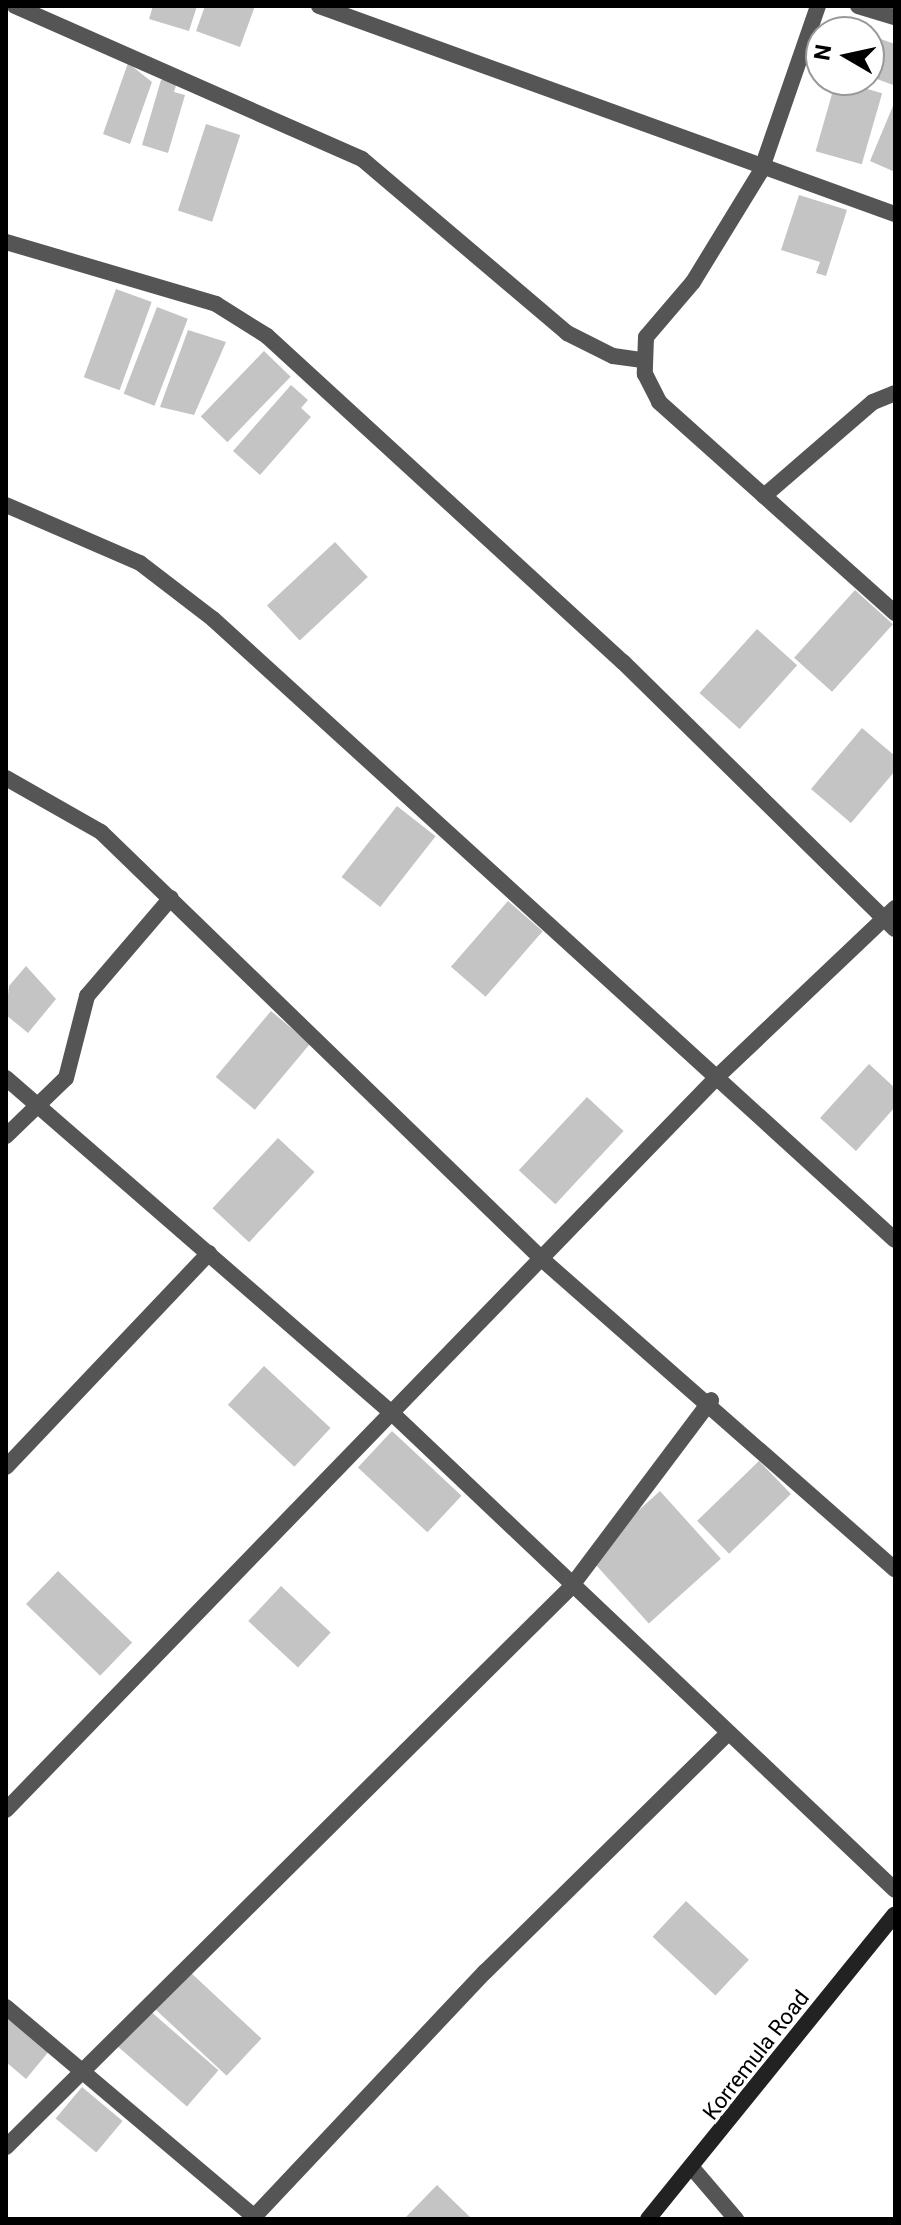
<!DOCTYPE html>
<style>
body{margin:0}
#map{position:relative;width:901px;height:2225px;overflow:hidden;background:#fff;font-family:Roboto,sans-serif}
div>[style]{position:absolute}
.building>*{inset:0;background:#c4c4c4;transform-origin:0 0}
.street>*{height:16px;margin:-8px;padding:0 8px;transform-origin:8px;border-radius:8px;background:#555}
.secondary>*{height:16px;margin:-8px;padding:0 8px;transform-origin:8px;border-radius:8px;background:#222}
span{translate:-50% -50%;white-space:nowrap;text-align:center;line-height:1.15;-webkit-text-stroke:6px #fff;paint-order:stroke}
.street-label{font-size:22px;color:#000}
.frame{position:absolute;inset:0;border:8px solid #000;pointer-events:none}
.north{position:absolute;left:805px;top:16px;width:80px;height:80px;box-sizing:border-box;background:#fff;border:2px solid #999;border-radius:50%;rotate:279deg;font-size:22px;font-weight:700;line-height:32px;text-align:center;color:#000}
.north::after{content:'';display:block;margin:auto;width:28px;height:36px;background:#000;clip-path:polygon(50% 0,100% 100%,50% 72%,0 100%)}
</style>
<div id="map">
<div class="building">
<i style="clip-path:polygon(153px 6px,197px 6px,189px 31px,149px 19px)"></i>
<i style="clip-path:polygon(205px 6px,255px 6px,240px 47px,196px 31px)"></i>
<i style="clip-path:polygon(869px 35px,895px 44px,893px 85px,869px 76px)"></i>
<i style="clip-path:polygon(128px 63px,152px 82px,130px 144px,103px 134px)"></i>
<i style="clip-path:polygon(178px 79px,174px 92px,185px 95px,168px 153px,142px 145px,161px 80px)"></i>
<i style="left:836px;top:80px;width:48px;height:74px;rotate:16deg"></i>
<i style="clip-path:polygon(895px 101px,895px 172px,870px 161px)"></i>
<i style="left:206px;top:124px;width:36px;height:91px;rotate:18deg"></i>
<i style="clip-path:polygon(799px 195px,847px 210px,826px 276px,816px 273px,820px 262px,781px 250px)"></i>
<i style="left:116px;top:289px;width:38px;height:94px;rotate:20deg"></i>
<i style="left:157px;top:307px;width:33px;height:93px;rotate:21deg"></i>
<i style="clip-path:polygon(188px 330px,226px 342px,194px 415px,160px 407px)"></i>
<i style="left:264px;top:351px;width:37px;height:91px;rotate:44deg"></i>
<i style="clip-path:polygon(291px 385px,308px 400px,301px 408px,311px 417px,260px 475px,233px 451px)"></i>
<i style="left:335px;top:542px;width:48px;height:93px;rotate:47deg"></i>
<i style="left:855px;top:590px;width:51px;height:91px;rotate:42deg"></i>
<i style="left:757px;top:629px;width:54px;height:86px;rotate:42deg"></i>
<i style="clip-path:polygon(862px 728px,895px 756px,895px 771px,851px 823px,811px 789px)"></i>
<i style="left:397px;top:806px;width:49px;height:90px;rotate:38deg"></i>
<i style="left:508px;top:901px;width:46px;height:87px;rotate:41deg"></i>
<i style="clip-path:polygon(26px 966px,56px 999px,28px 1033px,6px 1015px,9px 986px)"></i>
<i style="left:271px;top:1011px;width:51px;height:86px;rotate:40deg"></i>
<i style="clip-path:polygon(869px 1064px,895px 1088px,895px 1107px,856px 1151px,820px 1118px)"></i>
<i style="left:587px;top:1097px;width:50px;height:100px;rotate:43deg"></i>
<i style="left:278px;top:1138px;width:50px;height:96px;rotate:43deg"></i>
<i style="left:264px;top:1366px;width:91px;height:53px;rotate:43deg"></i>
<i style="left:392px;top:1431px;width:95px;height:50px;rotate:43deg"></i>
<i style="left:759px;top:1461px;width:46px;height:86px;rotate:46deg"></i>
<i style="left:660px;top:1491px;width:91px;height:97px;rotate:48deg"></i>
<i style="left:58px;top:1571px;width:103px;height:46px;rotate:44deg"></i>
<i style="left:281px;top:1586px;width:68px;height:48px;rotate:43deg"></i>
<i style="left:686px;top:1901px;width:86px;height:49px;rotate:43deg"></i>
<i style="left:189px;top:1971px;width:99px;height:51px;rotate:43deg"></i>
<i style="left:149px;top:2010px;width:92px;height:48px;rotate:41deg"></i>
<i style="clip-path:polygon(6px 2014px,50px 2050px,26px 2079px,6px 2062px)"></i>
<i style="left:82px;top:2087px;width:53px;height:41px;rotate:40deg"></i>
<i style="clip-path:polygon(437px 2185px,472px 2219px,404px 2219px)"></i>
</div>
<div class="street">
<i style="left:15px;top:6px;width:379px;rotate:23.8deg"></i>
<i style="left:362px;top:159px;width:269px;rotate:40.3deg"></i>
<i style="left:567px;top:333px;width:51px;rotate:26.6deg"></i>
<i style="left:613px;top:356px;width:30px;rotate:8deg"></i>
<i style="left:319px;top:6px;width:612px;rotate:19.86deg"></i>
<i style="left:818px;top:6px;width:175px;rotate:109.1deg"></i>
<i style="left:761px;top:171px;width:130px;rotate:121.5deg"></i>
<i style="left:693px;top:282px;width:72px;rotate:130.5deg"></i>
<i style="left:646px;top:337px;width:37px;rotate:92deg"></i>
<i style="left:645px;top:374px;width:31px;rotate:63deg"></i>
<i style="left:659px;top:402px;width:317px;rotate:41.8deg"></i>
<i style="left:858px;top:6px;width:39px;rotate:17deg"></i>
<i style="left:6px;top:242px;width:219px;rotate:16.4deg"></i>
<i style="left:216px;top:304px;width:60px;rotate:32.1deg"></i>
<i style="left:267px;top:336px;width:483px;rotate:42.5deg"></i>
<i style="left:623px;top:662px;width:381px;rotate:44.5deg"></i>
<i style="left:764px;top:496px;width:144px;rotate:-40.8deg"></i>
<i style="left:873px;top:402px;width:24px;rotate:-22deg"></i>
<i style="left:6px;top:505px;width:146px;rotate:23.4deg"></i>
<i style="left:140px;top:563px;width:92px;rotate:37.5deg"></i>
<i style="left:213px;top:619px;width:922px;rotate:42.32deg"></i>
<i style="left:6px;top:778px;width:109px;rotate:29.6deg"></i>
<i style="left:101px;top:832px;width:617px;rotate:44.08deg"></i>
<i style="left:544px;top:1261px;width:467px;rotate:41.3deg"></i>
<i style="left:6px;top:1078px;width:514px;rotate:40.98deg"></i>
<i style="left:394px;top:1415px;width:690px;rotate:43.47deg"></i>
<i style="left:6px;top:1136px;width:83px;rotate:-44deg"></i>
<i style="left:66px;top:1078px;width:85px;rotate:-75.6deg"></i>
<i style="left:87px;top:996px;width:129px;rotate:-49.4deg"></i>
<i style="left:6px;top:1467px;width:295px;rotate:-46.5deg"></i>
<i style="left:6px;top:1810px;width:1023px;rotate:-45.87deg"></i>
<i style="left:718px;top:1076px;width:244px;rotate:-43.5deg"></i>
<i style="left:6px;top:2007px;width:329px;rotate:40.2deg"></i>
<i style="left:6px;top:2147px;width:794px;rotate:-44.74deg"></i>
<i style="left:570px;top:1588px;width:235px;rotate:-53.1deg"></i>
<i style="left:694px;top:2170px;width:65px;rotate:49.4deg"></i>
<i style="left:252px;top:2219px;width:340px;rotate:-46.7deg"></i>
<i style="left:485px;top:1972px;width:339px;rotate:-44.5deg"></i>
</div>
<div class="secondary">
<i style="left:648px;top:2219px;width:392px;rotate:-51deg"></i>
</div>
<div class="street-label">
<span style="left:756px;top:2055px;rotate:-52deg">Korremula Road</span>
</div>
<div class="frame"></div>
<div class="north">N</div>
</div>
